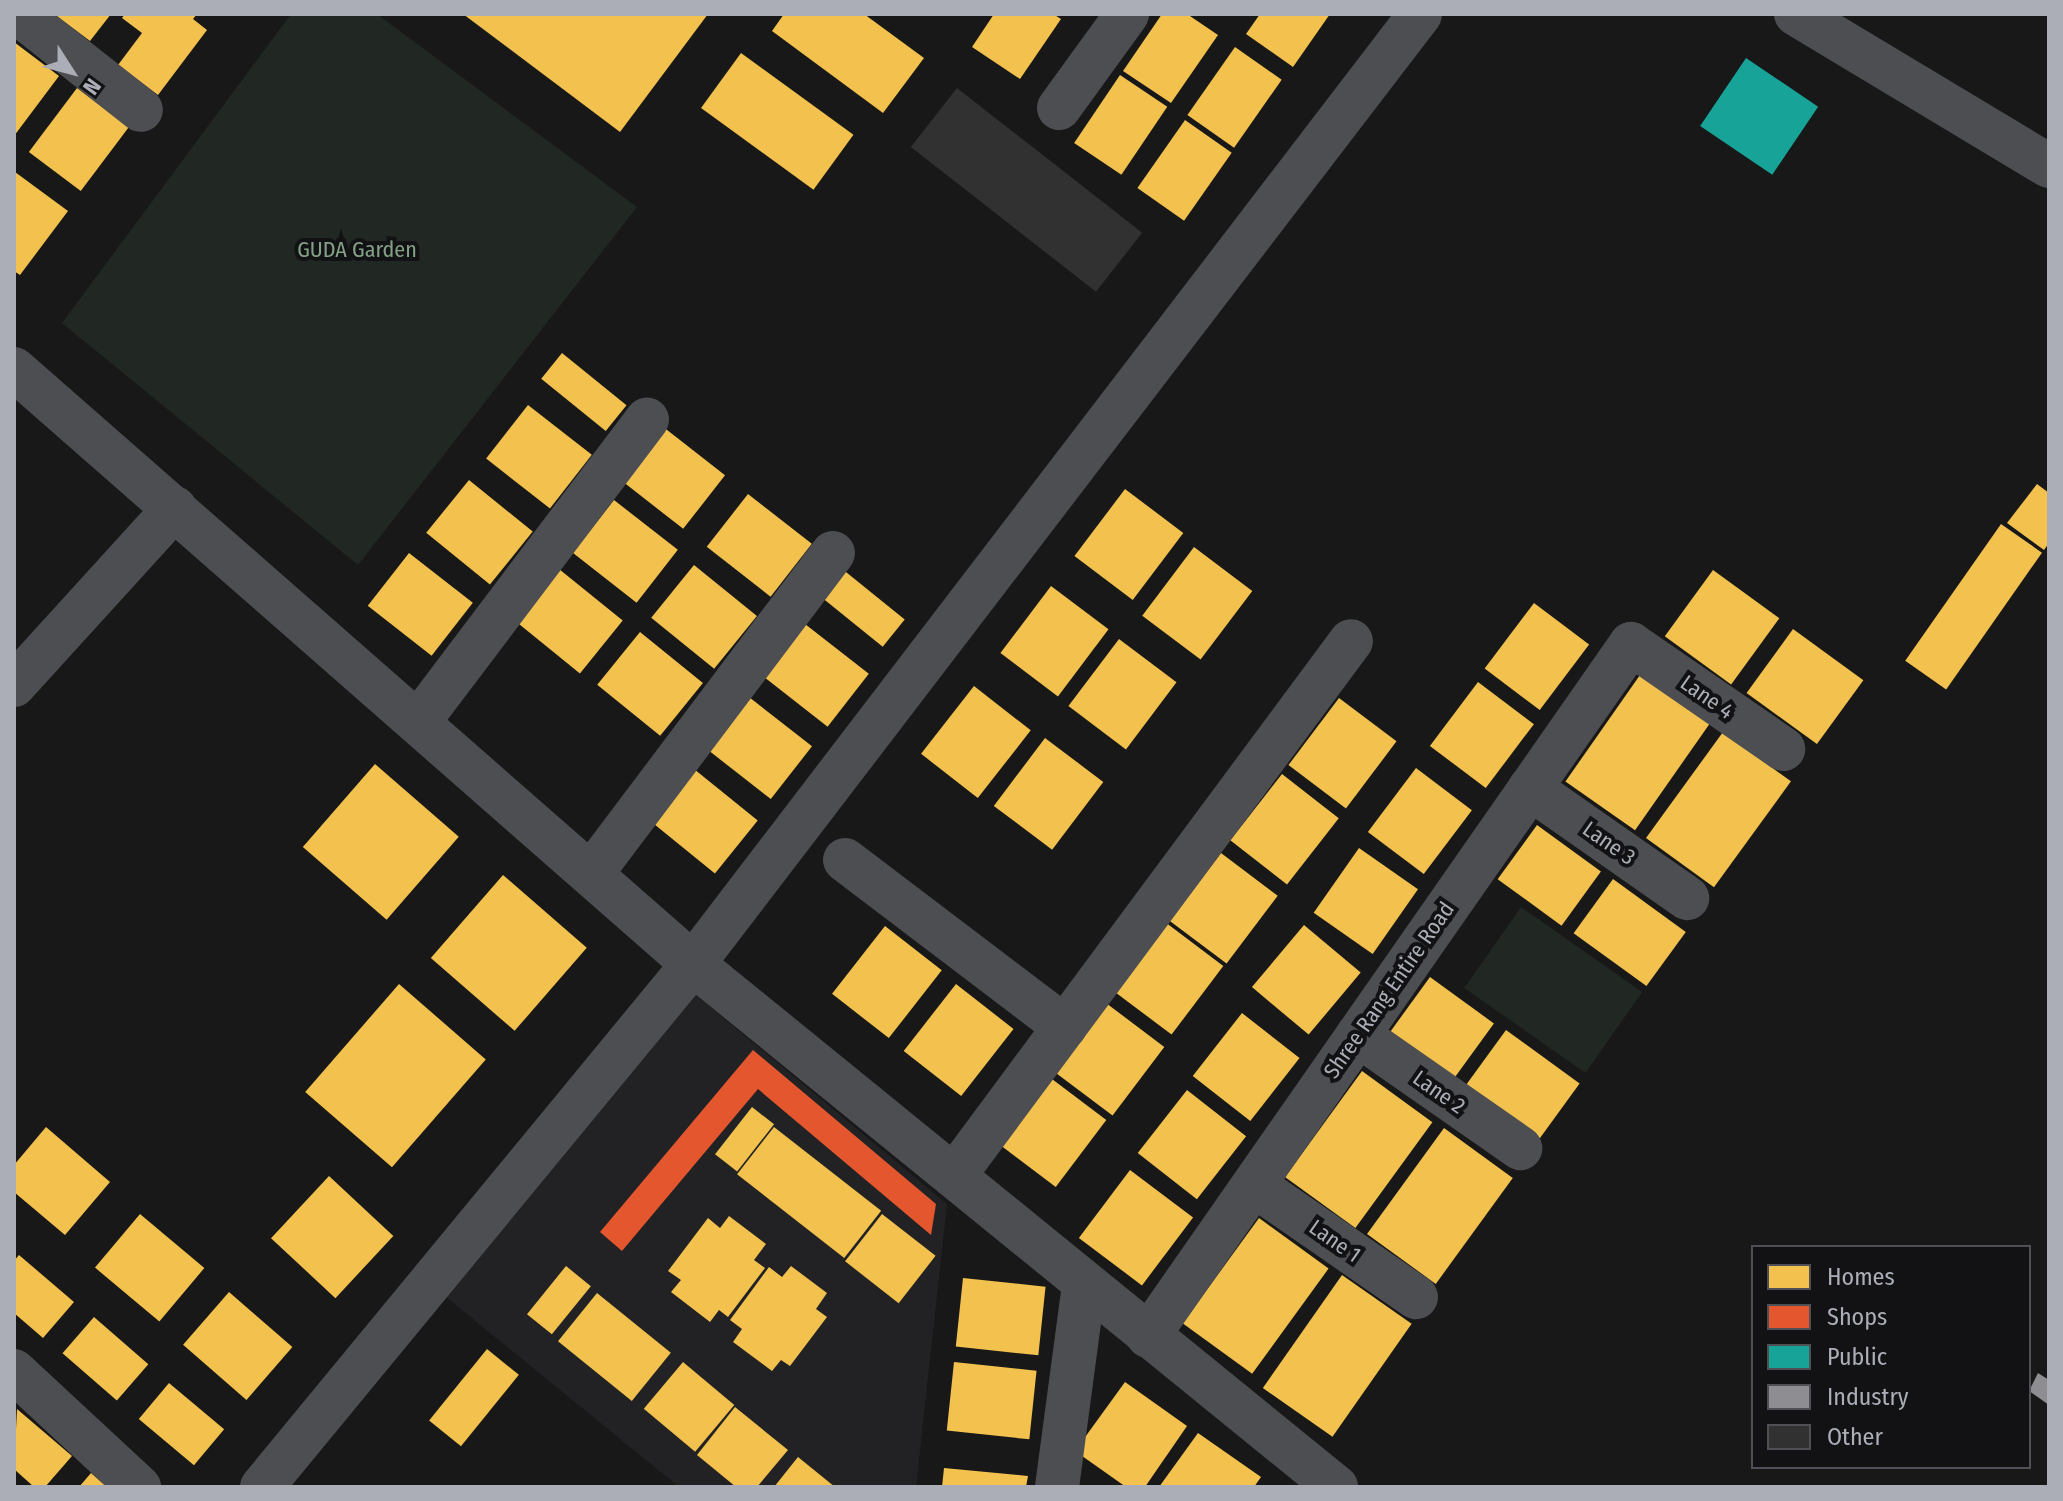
<!DOCTYPE html>
<style>
body{margin:0}
#map{position:relative;width:2063px;height:1501px;overflow:hidden;background:#181818;font-family:"Fira Sans Condensed",sans-serif}
div>[style]{position:absolute}
.built>*{inset:0;background:#222224}
.green>*{inset:0;background:#212722;transform-origin:0 0}
.homes>*{inset:0;background:#f2c14e;transform-origin:0 0}
.shops>*{inset:0;background:#e4572e}
.public>*{inset:0;background:#17a398;transform-origin:0 0}
.industry>*{inset:0;background:#8d8d92}
.building>*{inset:0;background:#313132;transform-origin:0 0}
.minor>*{height:44px;margin:-22px;padding:0 22px;transform-origin:22px;border-radius:22px;background:#4d4e51}
span{translate:-50% -50%;white-space:nowrap;text-align:center;line-height:1.15;-webkit-text-stroke:8px #121214;paint-order:stroke}
.park-label{font-size:22px;color:#84a187}
.street-label{font-size:22px;color:#abaeb7}
.frame{position:absolute;inset:0;border:16px solid #abaeb7;pointer-events:none}
.legend{position:absolute;left:1751px;top:1245px;width:280px;height:224px;box-sizing:border-box;background:#121214;border:2px solid #4f5055;margin:0;padding:10px 14px;list-style:none;font-size:24px;color:#abaeb7}
.legend li{display:flex;align-items:center;gap:16px;height:40px}
.legend b{width:40px;border:2px solid #4f5055}
.north{position:absolute;left:32px;top:32px;width:80px;height:80px;-webkit-text-stroke:6px #121214;paint-order:stroke;rotate:126deg;font-size:22px;font-weight:700;line-height:32px;text-align:center;color:#abaeb7}
.north::after{content:'';display:block;margin:auto;width:28px;height:36px;background:#abaeb7;clip-path:polygon(50% 0,100% 100%,50% 72%,0 100%)}
</style>
<div id="map">
<div class="built">
<i style="clip-path:polygon(691px 991px,947px 1204px,916px 1487px,679px 1487px,441px 1293px)"></i>
</div>
<div class="green">
<i style="clip-path:polygon(291px 14px,377px 14px,637px 207px,358px 565px,62px 323px)"></i>
<i style="left:1521px;top:907px;width:148px;height:99px;rotate:35deg"></i>
</div>
<div class="homes">
<i style="clip-path:polygon(54px 14px,111px 14px,90px 41px)"></i>
<i style="clip-path:polygon(125px 14px,197px 14px,193px 19px,207px 30px,158px 95px,118px 65px,142px 33px,122px 18px)"></i>
<i style="clip-path:polygon(463px 14px,708px 14px,620px 132px)"></i>
<i style="clip-path:polygon(784px 14px,864px 14px,924px 58px,883px 113px,772px 31px)"></i>
<i style="clip-path:polygon(994px 14px,1053px 14px,1061px 19px,1020px 79px,972px 47px)"></i>
<i style="clip-path:polygon(1162px 14px,1187px 14px,1218px 35px,1171px 103px,1123px 71px)"></i>
<i style="clip-path:polygon(1260px 14px,1330px 14px,1293px 67px,1246px 34px)"></i>
<i style="clip-path:polygon(14px 42px,59px 76px,14px 136px)"></i>
<i style="left:1235px;top:47px;width:57px;height:83px;rotate:35deg"></i>
<i style="left:741px;top:53px;width:139px;height:68px;rotate:36deg"></i>
<i style="left:1120px;top:75px;width:57px;height:82px;rotate:34deg"></i>
<i style="left:77px;top:88px;width:65px;height:80px;rotate:37deg"></i>
<i style="left:1185px;top:120px;width:57px;height:83px;rotate:35deg"></i>
<i style="clip-path:polygon(15px 172px,68px 211px,20px 275px,14px 271px)"></i>
<i style="left:562px;top:353px;width:83px;height:33px;rotate:39deg"></i>
<i style="left:528px;top:405px;width:81px;height:68px;rotate:38deg"></i>
<i style="left:662px;top:426px;width:80px;height:68px;rotate:38deg"></i>
<i style="left:469px;top:480px;width:82px;height:68px;rotate:39deg"></i>
<i style="clip-path:polygon(2037px 484px,2049px 493px,2049px 543px,2044px 550px,2007px 523px)"></i>
<i style="left:1125px;top:489px;width:73px;height:84px;rotate:37deg"></i>
<i style="left:748px;top:494px;width:81px;height:67px;rotate:38deg"></i>
<i style="left:614px;top:500px;width:81px;height:67px;rotate:38deg"></i>
<i style="left:2001px;top:524px;width:50px;height:167px;rotate:35deg"></i>
<i style="left:1194px;top:547px;width:73px;height:86px;rotate:37deg"></i>
<i style="left:409px;top:553px;width:81px;height:67px;rotate:38deg"></i>
<i style="left:694px;top:565px;width:81px;height:68px;rotate:39deg"></i>
<i style="left:841px;top:568px;width:82px;height:35px;rotate:39deg"></i>
<i style="left:559px;top:569px;width:82px;height:68px;rotate:39deg"></i>
<i style="left:1713px;top:570px;width:82px;height:82px;rotate:36deg"></i>
<i style="left:1051px;top:586px;width:72px;height:84px;rotate:37deg"></i>
<i style="left:1534px;top:603px;width:69px;height:82px;rotate:37deg"></i>
<i style="left:805px;top:624px;width:81px;height:67px;rotate:38deg"></i>
<i style="left:1793px;top:629px;width:87px;height:79px;rotate:36deg"></i>
<i style="left:640px;top:632px;width:81px;height:68px;rotate:39deg"></i>
<i style="left:1119px;top:639px;width:72px;height:84px;rotate:37deg"></i>
<i style="left:1640px;top:675px;width:85px;height:130px;rotate:35deg"></i>
<i style="left:1478px;top:682px;width:70px;height:80px;rotate:37deg"></i>
<i style="left:974px;top:686px;width:72px;height:86px;rotate:38deg"></i>
<i style="left:749px;top:697px;width:80px;height:67px;rotate:38deg"></i>
<i style="left:1339px;top:698px;width:72px;height:84px;rotate:37deg"></i>
<i style="left:1723px;top:732px;width:84px;height:131px;rotate:36deg"></i>
<i style="left:1045px;top:738px;width:73px;height:85px;rotate:37deg"></i>
<i style="left:375px;top:764px;width:111px;height:110px;rotate:41deg"></i>
<i style="left:1416px;top:768px;width:70px;height:80px;rotate:37deg"></i>
<i style="left:694px;top:769px;width:82px;height:68px;rotate:39deg"></i>
<i style="left:1282px;top:774px;width:72px;height:84px;rotate:38deg"></i>
<i style="left:1537px;top:825px;width:79px;height:67px;rotate:36deg"></i>
<i style="left:1359px;top:848px;width:72px;height:79px;rotate:35deg"></i>
<i style="left:1221px;top:853px;width:71px;height:85px;rotate:37deg"></i>
<i style="left:503px;top:875px;width:111px;height:110px;rotate:41deg"></i>
<i style="left:1613px;top:879px;width:90px;height:67px;rotate:36deg"></i>
<i style="left:1165px;top:922px;width:73px;height:86px;rotate:37deg"></i>
<i style="left:1304px;top:925px;width:74px;height:81px;rotate:40deg"></i>
<i style="left:885px;top:926px;width:72px;height:86px;rotate:38deg"></i>
<i style="left:1430px;top:977px;width:79px;height:67px;rotate:36deg"></i>
<i style="left:399px;top:984px;width:115px;height:143px;rotate:41deg"></i>
<i style="left:956px;top:984px;width:73px;height:85px;rotate:38deg"></i>
<i style="left:1106px;top:1003px;width:73px;height:86px;rotate:37deg"></i>
<i style="left:1242px;top:1013px;width:73px;height:80px;rotate:38deg"></i>
<i style="left:1506px;top:1030px;width:91px;height:68px;rotate:36deg"></i>
<i style="left:1362px;top:1071px;width:87px;height:131px;rotate:36deg"></i>
<i style="left:1048px;top:1076px;width:73px;height:84px;rotate:37deg"></i>
<i style="left:1187px;top:1090px;width:75px;height:80px;rotate:38deg"></i>
<i style="left:752px;top:1107px;width:28px;height:60px;rotate:38deg"></i>
<i style="clip-path:polygon(46px 1127px,110px 1182px,65px 1235px,14px 1192px,14px 1165px)"></i>
<i style="left:774px;top:1127px;width:136px;height:60px;rotate:38deg"></i>
<i style="left:1444px;top:1128px;width:85px;height:131px;rotate:36deg"></i>
<i style="left:1130px;top:1170px;width:79px;height:85px;rotate:37deg"></i>
<i style="left:329px;top:1176px;width:88px;height:85px;rotate:43deg"></i>
<i style="left:140px;top:1214px;width:84px;height:70px;rotate:40deg"></i>
<i style="left:882px;top:1214px;width:68px;height:60px;rotate:38deg"></i>
<i style="clip-path:polygon(729px 1216px,766px 1244px,754px 1260px,765px 1268px,728px 1317px,719px 1310px,710px 1322px,671px 1292px,681px 1280px,668px 1271px,708px 1218px,720px 1228px)"></i>
<i style="left:1259px;top:1218px;width:86px;height:130px;rotate:36deg"></i>
<i style="clip-path:polygon(19px 1255px,74px 1302px,43px 1338px,14px 1313px,14px 1261px)"></i>
<i style="left:566px;top:1266px;width:32px;height:62px;rotate:39deg"></i>
<i style="clip-path:polygon(791px 1266px,827px 1293px,816px 1309px,827px 1317px,790px 1366px,781px 1360px,772px 1371px,733px 1342px,742px 1329px,730px 1320px,769px 1267px,782px 1277px)"></i>
<i style="left:1342px;top:1275px;width:85px;height:138px;rotate:35deg"></i>
<i style="left:963px;top:1278px;width:83px;height:69px;rotate:6deg"></i>
<i style="left:229px;top:1292px;width:84px;height:70px;rotate:41deg"></i>
<i style="left:597px;top:1293px;width:95px;height:62px;rotate:39deg"></i>
<i style="left:94px;top:1317px;width:72px;height:48px;rotate:41deg"></i>
<i style="left:487px;top:1349px;width:41px;height:92px;rotate:39deg"></i>
<i style="left:683px;top:1362px;width:67px;height:61px;rotate:40deg"></i>
<i style="left:954px;top:1362px;width:83px;height:69px;rotate:6deg"></i>
<i style="clip-path:polygon(1125px 1382px,1187px 1426px,1145px 1487px,1126px 1487px,1075px 1451px)"></i>
<i style="left:169px;top:1383px;width:72px;height:47px;rotate:40deg"></i>
<i style="clip-path:polygon(735px 1407px,788px 1450px,757px 1487px,736px 1487px,697px 1455px)"></i>
<i style="clip-path:polygon(17px 1409px,72px 1456px,45px 1487px,34px 1487px,14px 1469px)"></i>
<i style="clip-path:polygon(1198px 1433px,1261px 1477px,1254px 1487px,1159px 1487px)"></i>
<i style="clip-path:polygon(798px 1457px,835px 1487px,774px 1487px)"></i>
<i style="clip-path:polygon(944px 1468px,1028px 1476px,1026px 1487px,942px 1487px)"></i>
<i style="clip-path:polygon(91px 1473px,107px 1487px,79px 1487px)"></i>
</div>
<div class="shops">
<i style="clip-path:polygon(753px 1050px,936px 1204px,931px 1235px,758px 1089px,622px 1251px,600px 1232px)"></i>
</div>
<div class="public">
<i style="left:1746px;top:58px;width:87px;height:82px;rotate:34deg"></i>
</div>
<div class="industry">
<i style="clip-path:polygon(2038px 1373px,2049px 1380px,2049px 1405px,2029px 1391px)"></i>
</div>
<div class="building">
<i style="left:957px;top:88px;width:235px;height:75px;rotate:38deg"></i>
</div>
<div class="minor">
<i style="left:19px;top:14px;width:155px;rotate:38.2deg"></i>
<i style="left:1796px;top:14px;width:295px;rotate:31deg"></i>
<i style="left:1059px;top:108px;width:116px;rotate:-54.1deg"></i>
<i style="left:14px;top:369px;width:903px;rotate:41.23deg"></i>
<i style="left:693px;top:964px;width:829px;rotate:39.12deg"></i>
<i style="left:14px;top:685px;width:239px;rotate:-47.7deg"></i>
<i style="left:419px;top:721px;width:378px;rotate:-52.9deg"></i>
<i style="left:1530px;top:788px;width:192px;rotate:35deg"></i>
<i style="left:845px;top:860px;width:276px;rotate:37.2deg"></i>
<i style="left:591px;top:874px;width:402px;rotate:-53deg"></i>
<i style="left:1358px;top:1035px;width:198px;rotate:34.9deg"></i>
<i style="left:954px;top:1176px;width:666px;rotate:-53.42deg"></i>
<i style="left:1254px;top:1185px;width:197px;rotate:34.7deg"></i>
<i style="left:1148px;top:1336px;width:844px;rotate:-55.09deg"></i>
<i style="left:1631px;top:644px;width:185px;rotate:34.6deg"></i>
<i style="left:14px;top:1371px;width:171px;rotate:42.9deg"></i>
<i style="left:262px;top:1487px;width:678px;rotate:-50.51deg"></i>
<i style="left:693px;top:964px;width:1196px;rotate:-52.57deg"></i>
<i style="left:1057px;top:1487px;width:205px;rotate:-82.4deg"></i>
</div>
<div class="park-label">
<span style="left:357px;top:250px">GUDA Garden</span>
</div>
<div class="street-label">
<span style="left:1707px;top:697px;rotate:35deg">Lane 4</span>
<span style="left:1609px;top:843px;rotate:35deg">Lane 3</span>
<span style="left:1389px;top:990px;rotate:-55deg">Shree Rang Entire Road</span>
<span style="left:1439px;top:1092px;rotate:35deg">Lane 2</span>
<span style="left:1335px;top:1241px;rotate:35deg">Lane 1</span>
</div>
<div class="frame"></div>
<ul class="legend">
<li><b style="height:22px;background:#f2c14e"></b>Homes</li>
<li><b style="height:22px;background:#e4572e"></b>Shops</li>
<li><b style="height:22px;background:#17a398"></b>Public</li>
<li><b style="height:22px;background:#8d8d92"></b>Industry</li>
<li><b style="height:22px;background:#313132"></b>Other</li>
</ul>
<div class="north">N</div>
</div>
